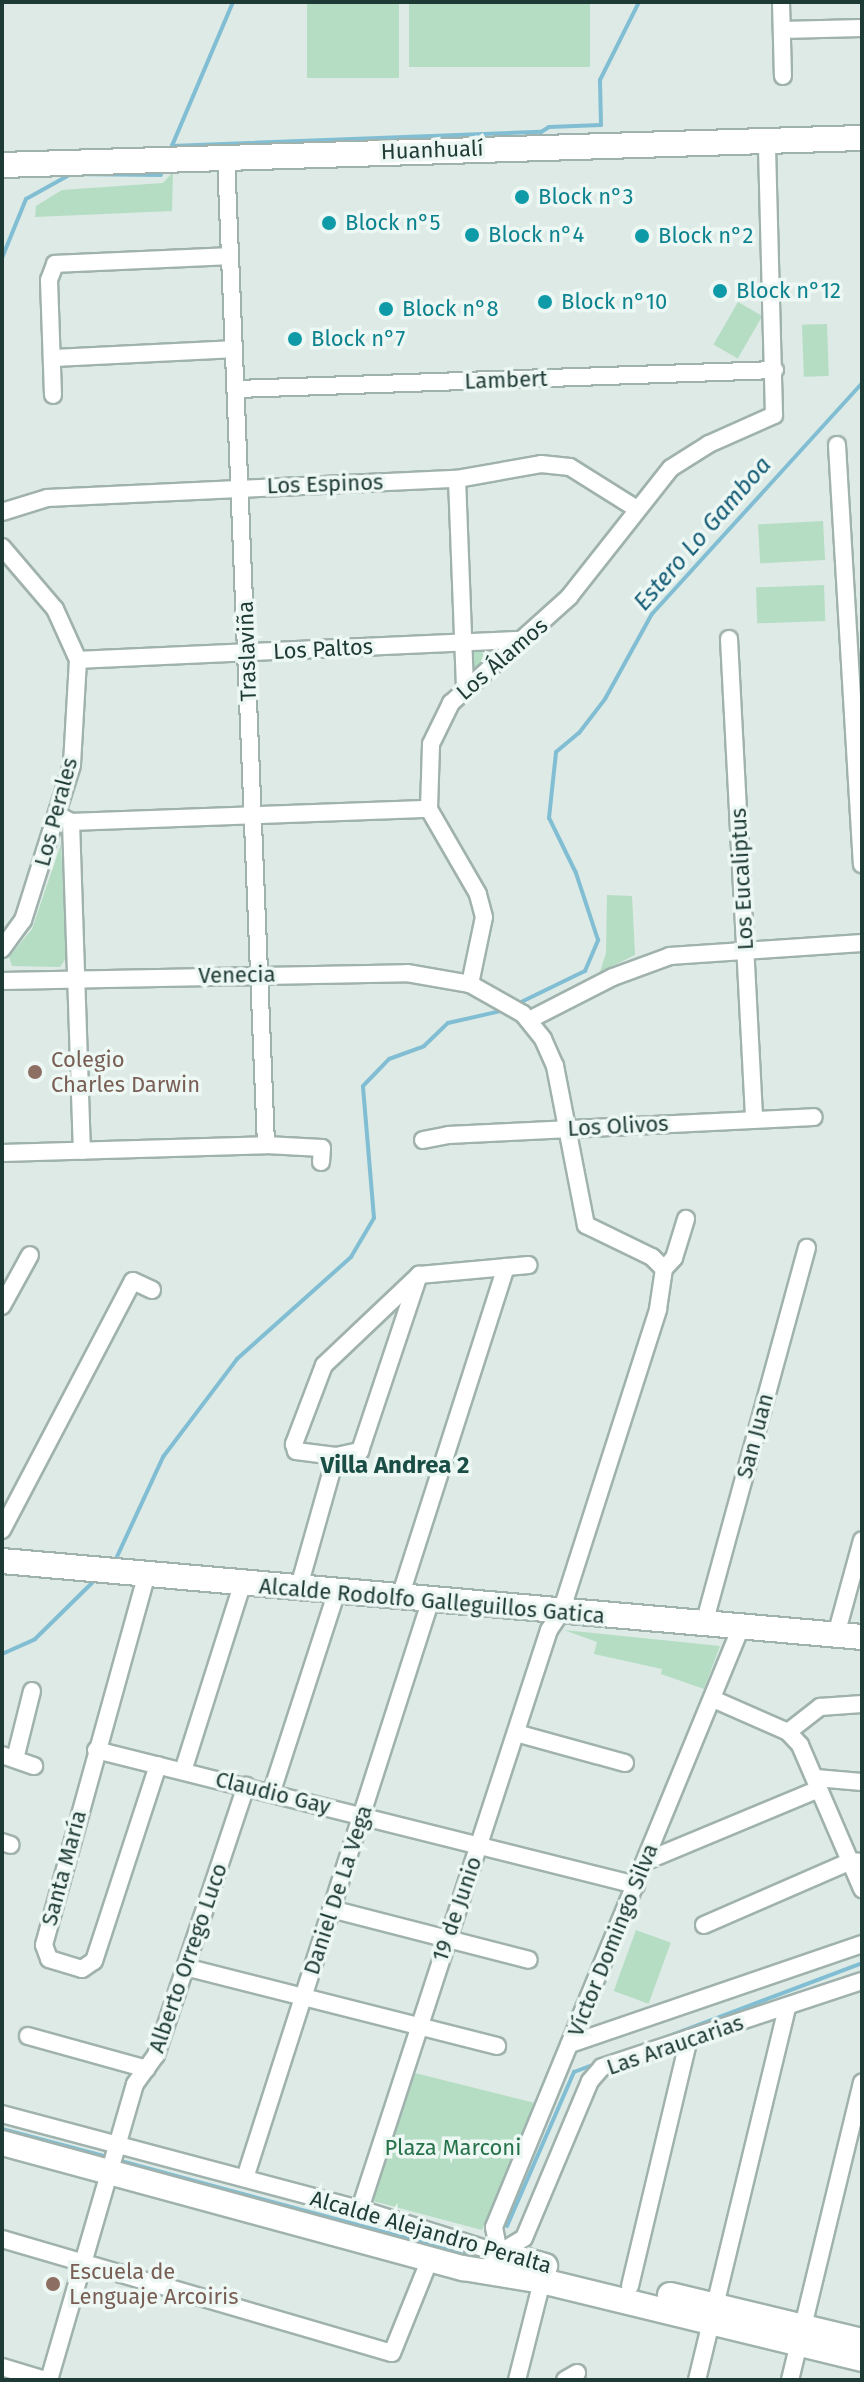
<!DOCTYPE html>
<meta charset="utf-8">
<style>
body{margin:0}
#map{position:relative;width:864px;height:2382px;overflow:hidden;background:#ddeae5;font-family:"Fira Sans",sans-serif}
div>[style]{position:absolute}
.green>*{inset:0;background:#b4ddc3;transform-origin:0 0}
.stream>*{height:4px;margin:-2px;padding:0 2px;transform-origin:2px;border-radius:2px;background:#81bed3}
.roads{filter:drop-shadow(2px 0 #a0b2ad) drop-shadow(-2px 0 #a0b2ad) drop-shadow(0 2px #a0b2ad) drop-shadow(0 -2px #a0b2ad)}
.street>*{height:16px;margin:-8px;padding:0 8px;transform-origin:8px;border-radius:8px;background:#fff}
.secondary>*{height:24px;margin:-12px;padding:0 12px;transform-origin:12px;border-radius:12px;background:#fff}
.dots>*{width:22px;height:22px;translate:-50% -50%;box-sizing:border-box;border:4px solid #edf7f3;border-radius:50%}
span{translate:-50% -50%;white-space:nowrap;text-align:center;line-height:1.15;-webkit-text-stroke:7px #edf7f3;paint-order:stroke}
.street-label{font-size:22px;color:#1e3a35}
.culture-label{font-size:22px;color:#0d838f}
.left{translate:0 -50%;text-align:left}
.education-label{font-size:22px;color:#785e54}
.park-label{font-size:22px;color:#26724b}
.water-label{font-size:24px;color:#165e78;font-style:italic}
.neighbourhood-label{font-size:24px;color:#194d45;font-weight:700}
.frame{position:absolute;inset:0;border:4px solid #1e3a35;pointer-events:none}
</style>
<div id="map">
<div class="green">
<i style="left:307px;top:2px;width:92px;height:76px"></i>
<i style="left:409px;top:2px;width:181px;height:65px"></i>
<i style="clip-path:polygon(173px 172px,172px 211px,35px 217px,36px 206px,62px 190px,163px 183px)"></i>
<i style="left:738px;top:302px;width:28px;height:49px;rotate:30deg"></i>
<i style="left:827px;top:324px;width:52px;height:25px;rotate:88deg"></i>
<i style="left:823px;top:521px;width:39px;height:65px;rotate:87deg"></i>
<i style="left:824px;top:585px;width:36px;height:68px;rotate:88deg"></i>
<i style="clip-path:polygon(474px 649px,493px 653px,473px 669px,468px 653px)"></i>
<i style="clip-path:polygon(61px 844px,67px 957px,60px 967px,12px 966px,9px 957px,32px 929px)"></i>
<i style="clip-path:polygon(607px 895px,632px 896px,635px 955px,600px 972px,606px 953px)"></i>
<i style="clip-path:polygon(564px 1630px,720px 1646px,704px 1689px,661px 1674px,662px 1669px,594px 1654px,597px 1642px)"></i>
<i style="left:636px;top:1930px;width:37px;height:65px;rotate:20deg"></i>
<i style="clip-path:polygon(415px 2073px,535px 2103px,482px 2230px,373px 2201px)"></i>
</div>
<div class="stream">
<i style="left:233px;top:2px;width:156px;rotate:113deg"></i>
<i style="left:172px;top:146px;width:369px;rotate:-2.2deg"></i>
<i style="left:541px;top:132px;width:9px;rotate:-32deg"></i>
<i style="left:549px;top:127px;width:52px;rotate:-2.2deg"></i>
<i style="left:601px;top:125px;width:45px;rotate:-91.3deg"></i>
<i style="left:600px;top:80px;width:87px;rotate:-63.4deg"></i>
<i style="left:2px;top:258px;width:64px;rotate:-67.9deg"></i>
<i style="left:26px;top:199px;width:51px;rotate:-29.1deg"></i>
<i style="left:71px;top:174px;width:90px;rotate:0.6deg"></i>
<i style="left:517px;top:1004px;width:76px;rotate:-25.9deg"></i>
<i style="left:585px;top:971px;width:34px;rotate:-67deg"></i>
<i style="left:598px;top:940px;width:71px;rotate:-108.2deg"></i>
<i style="left:576px;top:873px;width:61px;rotate:-116.1deg"></i>
<i style="left:549px;top:818px;width:66px;rotate:-83.9deg"></i>
<i style="left:556px;top:752px;width:30px;rotate:-40deg"></i>
<i style="left:579px;top:733px;width:43px;rotate:-52.6deg"></i>
<i style="left:605px;top:699px;width:97px;rotate:-61.1deg"></i>
<i style="left:652px;top:614px;width:312px;rotate:-47.7deg"></i>
<i style="left:115px;top:1561px;width:115px;rotate:-65.2deg"></i>
<i style="left:163px;top:1457px;width:123px;rotate:-52.9deg"></i>
<i style="left:237px;top:1359px;width:153px;rotate:-41.8deg"></i>
<i style="left:351px;top:1257px;width:45px;rotate:-59.5deg"></i>
<i style="left:374px;top:1218px;width:132px;rotate:-94.8deg"></i>
<i style="left:363px;top:1086px;width:37px;rotate:-46deg"></i>
<i style="left:389px;top:1059px;width:37px;rotate:-20deg"></i>
<i style="left:424px;top:1046px;width:33px;rotate:-44deg"></i>
<i style="left:448px;top:1023px;width:58px;rotate:-12.8deg"></i>
<i style="left:2px;top:1654px;width:36px;rotate:-24deg"></i>
<i style="left:35px;top:1639px;width:87px;rotate:-44.5deg"></i>
<i style="left:2px;top:2129px;width:110px;rotate:14.8deg"></i>
<i style="left:117px;top:2160px;width:361px;rotate:15.1deg"></i>
<i style="left:507px;top:2226px;width:168px;rotate:-66.5deg"></i>
<i style="left:574px;top:2072px;width:308px;rotate:-20.7deg"></i>
</div>
<div class="roads">
<div class="street">
<i style="left:781px;top:2px;width:74px;rotate:88.5deg"></i>
<i style="left:782px;top:30px;width:80px;rotate:-1.4deg"></i>
<i style="left:226px;top:157px;width:989px;rotate:87.68deg"></i>
<i style="left:52px;top:358px;width:182px;rotate:-2.8deg"></i>
<i style="left:237px;top:389px;width:538px;rotate:-2.02deg"></i>
<i style="left:53px;top:395px;width:115px;rotate:-92deg"></i>
<i style="left:49px;top:280px;width:17px;rotate:-69deg"></i>
<i style="left:55px;top:264px;width:175px;rotate:-2.6deg"></i>
<i style="left:837px;top:445px;width:420px;rotate:86.6deg"></i>
<i style="left:457px;top:479px;width:209px;rotate:87.8deg"></i>
<i style="left:2px;top:512px;width:47px;rotate:-17.3deg"></i>
<i style="left:47px;top:498px;width:410px;rotate:-2.7deg"></i>
<i style="left:457px;top:479px;width:85px;rotate:-10.1deg"></i>
<i style="left:541px;top:464px;width:29px;rotate:6deg"></i>
<i style="left:570px;top:467px;width:79px;rotate:32.1deg"></i>
<i style="left:2px;top:547px;width:82px;rotate:49.5deg"></i>
<i style="left:55px;top:609px;width:56px;rotate:65.7deg"></i>
<i style="left:78px;top:660px;width:105px;rotate:93.3deg"></i>
<i style="left:72px;top:765px;width:163px;rotate:107.5deg"></i>
<i style="left:23px;top:920px;width:36px;rotate:126deg"></i>
<i style="left:729px;top:639px;width:481px;rotate:87deg"></i>
<i style="left:78px;top:660px;width:442px;rotate:-2.6deg"></i>
<i style="left:58px;top:815px;width:15px;rotate:28deg"></i>
<i style="left:71px;top:822px;width:358px;rotate:-2.1deg"></i>
<i style="left:71px;top:822px;width:329px;rotate:88.1deg"></i>
<i style="left:2px;top:981px;width:405px;rotate:-1.1deg"></i>
<i style="left:407px;top:973px;width:64px;rotate:9.9deg"></i>
<i style="left:470px;top:984px;width:61px;rotate:29.5deg"></i>
<i style="left:523px;top:1014px;width:32px;rotate:51deg"></i>
<i style="left:543px;top:1039px;width:30px;rotate:66deg"></i>
<i style="left:555px;top:1066px;width:162px;rotate:79deg"></i>
<i style="left:586px;top:1225px;width:73px;rotate:25.9deg"></i>
<i style="left:652px;top:1257px;width:17px;rotate:45deg"></i>
<i style="left:470px;top:984px;width:68px;rotate:-78.2deg"></i>
<i style="left:484px;top:917px;width:24px;rotate:-105deg"></i>
<i style="left:478px;top:894px;width:98px;rotate:-120deg"></i>
<i style="left:429px;top:809px;width:65px;rotate:-88.2deg"></i>
<i style="left:431px;top:744px;width:46px;rotate:-64deg"></i>
<i style="left:451px;top:703px;width:159px;rotate:-41.9deg"></i>
<i style="left:569px;top:597px;width:164px;rotate:-51.7deg"></i>
<i style="left:671px;top:468px;width:45px;rotate:-32.3deg"></i>
<i style="left:709px;top:444px;width:71px;rotate:-24deg"></i>
<i style="left:774px;top:415px;width:276px;rotate:-91.5deg"></i>
<i style="left:529px;top:1020px;width:94px;rotate:-27.1deg"></i>
<i style="left:613px;top:977px;width:61px;rotate:-20.2deg"></i>
<i style="left:670px;top:956px;width:192px;rotate:-3.9deg"></i>
<i style="left:423px;top:1140px;width:25px;rotate:-11deg"></i>
<i style="left:448px;top:1135px;width:366px;rotate:-2.8deg"></i>
<i style="left:2px;top:1153px;width:264px;rotate:-1.7deg"></i>
<i style="left:266px;top:1145px;width:56px;rotate:3.1deg"></i>
<i style="left:322px;top:1148px;width:14px;rotate:94deg"></i>
<i style="left:664px;top:1269px;width:15px;rotate:-48deg"></i>
<i style="left:674px;top:1258px;width:41px;rotate:-72.9deg"></i>
<i style="left:419px;top:1275px;width:131px;rotate:136.5deg"></i>
<i style="left:324px;top:1365px;width:85px;rotate:110.8deg"></i>
<i style="left:294px;top:1444px;width:7px;rotate:74deg"></i>
<i style="left:296px;top:1451px;width:40px;rotate:7.1deg"></i>
<i style="left:336px;top:1456px;width:25px;rotate:-12deg"></i>
<i style="left:360px;top:1451px;width:186px;rotate:-71.5deg"></i>
<i style="left:419px;top:1275px;width:110px;rotate:-5.2deg"></i>
<i style="left:2px;top:1306px;width:58px;rotate:-61.2deg"></i>
<i style="left:2px;top:1530px;width:281px;rotate:-62.3deg"></i>
<i style="left:133px;top:1281px;width:21px;rotate:25deg"></i>
<i style="left:146px;top:1577px;width:382px;rotate:105.5deg"></i>
<i style="left:44px;top:1945px;width:15px;rotate:70deg"></i>
<i style="left:49px;top:1959px;width:34px;rotate:17deg"></i>
<i style="left:82px;top:1969px;width:14px;rotate:-34deg"></i>
<i style="left:94px;top:1961px;width:206px;rotate:-71.9deg"></i>
<i style="left:298px;top:1590px;width:139px;rotate:-74.2deg"></i>
<i style="left:399px;top:1600px;width:350px;rotate:-72.2deg"></i>
<i style="left:704px;top:1624px;width:390px;rotate:-74.7deg"></i>
<i style="left:836px;top:1635px;width:98px;rotate:-74.7deg"></i>
<i style="left:713px;top:1699px;width:82px;rotate:23.7deg"></i>
<i style="left:788px;top:1732px;width:18px;rotate:47deg"></i>
<i style="left:800px;top:1745px;width:157px;rotate:66.7deg"></i>
<i style="left:788px;top:1732px;width:41px;rotate:-38deg"></i>
<i style="left:820px;top:1707px;width:42px;rotate:-4.1deg"></i>
<i style="left:516px;top:1733px;width:113px;rotate:15.4deg"></i>
<i style="left:96px;top:1750px;width:557px;rotate:14.04deg"></i>
<i style="left:2px;top:1755px;width:34px;rotate:19deg"></i>
<i style="left:15px;top:1759px;width:70px;rotate:-76deg"></i>
<i style="left:183px;top:1771px;width:195px;rotate:-72.4deg"></i>
<i style="left:816px;top:1778px;width:46px;rotate:5deg"></i>
<i style="left:272px;top:1791px;width:207px;rotate:-72deg"></i>
<i style="left:2px;top:1842px;width:9px;rotate:18deg"></i>
<i style="left:646px;top:1861px;width:187px;rotate:-22.6deg"></i>
<i style="left:331px;top:1909px;width:204px;rotate:14.4deg"></i>
<i style="left:704px;top:1925px;width:160px;rotate:-23.5deg"></i>
<i style="left:851px;top:1861px;width:10px;rotate:6deg"></i>
<i style="left:185px;top:1967px;width:322px;rotate:14.2deg"></i>
<i style="left:28px;top:2036px;width:123px;rotate:15.5deg"></i>
<i style="left:570px;top:2044px;width:309px;rotate:-18.9deg"></i>
<i style="left:2px;top:2114px;width:370px;rotate:14.9deg"></i>
<i style="left:360px;top:2209px;width:146px;rotate:17.6deg"></i>
<i style="left:245px;top:2178px;width:605px;rotate:-72.19deg"></i>
<i style="left:360px;top:2209px;width:609px;rotate:-71.92deg"></i>
<i style="left:549px;top:1630px;width:22px;rotate:-56deg"></i>
<i style="left:561px;top:1612px;width:318px;rotate:-72.2deg"></i>
<i style="left:658px;top:1309px;width:40px;rotate:-81.5deg"></i>
<i style="left:2px;top:2239px;width:406px;rotate:16.3deg"></i>
<i style="left:392px;top:2353px;width:101px;rotate:-68deg"></i>
<i style="left:499px;top:2253px;width:26px;rotate:-101deg"></i>
<i style="left:494px;top:2227px;width:649px;rotate:-67.62deg"></i>
<i style="left:499px;top:2253px;width:29px;rotate:-31deg"></i>
<i style="left:524px;top:2238px;width:170px;rotate:-67.2deg"></i>
<i style="left:590px;top:2081px;width:18px;rotate:-49deg"></i>
<i style="left:602px;top:2067px;width:274px;rotate:-18.3deg"></i>
<i style="left:630px;top:2286px;width:255px;rotate:-76.6deg"></i>
<i style="left:2px;top:2367px;width:45px;rotate:16.8deg"></i>
<i style="left:49px;top:2380px;width:308px;rotate:-73.8deg"></i>
<i style="left:135px;top:2084px;width:36px;rotate:-54deg"></i>
<i style="left:156px;top:2055px;width:284px;rotate:-71.5deg"></i>
<i style="left:517px;top:2380px;width:102px;rotate:-75.8deg"></i>
<i style="left:565px;top:2380px;width:14px;rotate:-30deg"></i>
<i style="left:697px;top:2380px;width:383px;rotate:-76.4deg"></i>
<i style="left:790px;top:2380px;width:306px;rotate:-76.4deg"></i>
</div>
<div class="secondary">
<i style="left:2px;top:165px;width:860px;rotate:-1.8deg"></i>
<i style="left:2px;top:1561px;width:863px;rotate:5.05deg"></i>
<i style="left:2px;top:2143px;width:478px;rotate:15.2deg"></i>
<i style="left:463px;top:2268px;width:80px;rotate:9.3deg"></i>
<i style="left:542px;top:2281px;width:329px;rotate:13.7deg"></i>
<i style="left:493px;top:2270px;width:18px;rotate:-71deg"></i>
<i style="left:499px;top:2253px;width:48px;rotate:15.8deg"></i>
<i style="left:670px;top:2295px;width:197px;rotate:13.5deg"></i>
</div>
</div>
<div class="dots">
<i style="left:522px;top:197px;background:#0f9aa8"></i>
<i style="left:329px;top:223px;background:#0f9aa8"></i>
<i style="left:472px;top:235px;background:#0f9aa8"></i>
<i style="left:642px;top:236px;background:#0f9aa8"></i>
<i style="left:720px;top:291px;background:#0f9aa8"></i>
<i style="left:545px;top:302px;background:#0f9aa8"></i>
<i style="left:386px;top:309px;background:#0f9aa8"></i>
<i style="left:295px;top:339px;background:#0f9aa8"></i>
<i style="left:35px;top:1072px;background:#8d6e63"></i>
<i style="left:53px;top:2284px;background:#8d6e63"></i>
</div>
<div class="street-label">
<span style="left:432px;top:150px;rotate:-2deg">Huanhualí</span>
<span style="left:506px;top:380px;rotate:-2deg">Lambert</span>
<span style="left:325px;top:484px;rotate:-2deg">Los Espinos</span>
<span style="left:323px;top:649px;rotate:-3deg">Los Paltos</span>
<span style="left:247px;top:651px;rotate:-92deg">Traslaviña</span>
<span style="left:502px;top:659px;rotate:-41deg">Los Álamos</span>
<span style="left:56px;top:812px;rotate:-75deg">Los Perales</span>
<span style="left:742px;top:879px;rotate:-93deg">Los Eucaliptus</span>
<span style="left:237px;top:975px;rotate:-1deg">Venecia</span>
<span style="left:618px;top:1126px;rotate:-3deg">Los Olivos</span>
<span style="left:755px;top:1436px;rotate:-75deg">San Juan</span>
<span style="left:432px;top:1601px;rotate:5deg">Alcalde Rodolfo Galleguillos Gatica</span>
<span style="left:273px;top:1793px;rotate:14deg">Claudio Gay</span>
<span style="left:64px;top:1868px;rotate:-75deg">Santa María</span>
<span style="left:338px;top:1890px;rotate:-72deg">Daniel De La Vega</span>
<span style="left:457px;top:1909px;rotate:-71deg">19 de Junio</span>
<span style="left:613px;top:1940px;rotate:-68deg">Víctor Domingo Silva</span>
<span style="left:188px;top:1958px;rotate:-71deg">Alberto Orrego Luco</span>
<span style="left:675px;top:2045px;rotate:-19deg">Las Araucarias</span>
<span style="left:431px;top:2232px;rotate:16deg">Alcalde Alejandro Peralta</span>
</div>
<div class="culture-label">
<span class="left" style="left:538px;top:197px">Block n°3</span>
<span class="left" style="left:345px;top:223px">Block n°5</span>
<span class="left" style="left:488px;top:235px">Block n°4</span>
<span class="left" style="left:658px;top:236px">Block n°2</span>
<span class="left" style="left:736px;top:291px">Block n°12</span>
<span class="left" style="left:561px;top:302px">Block n°10</span>
<span class="left" style="left:402px;top:309px">Block n°8</span>
<span class="left" style="left:311px;top:339px">Block n°7</span>
</div>
<div class="education-label">
<span class="left" style="left:51px;top:1072px">Colegio<br>Charles Darwin</span>
<span class="left" style="left:69px;top:2284px">Escuela de<br>Lenguaje Arcoiris</span>
</div>
<div class="park-label">
<span style="left:453px;top:2148px">Plaza Marconi</span>
</div>
<div class="water-label">
<span style="left:703px;top:534px;rotate:-49deg">Estero Lo Gamboa</span>
</div>
<div class="neighbourhood-label">
<span style="left:395px;top:1466px">Villa Andrea 2</span>
</div>
<div class="frame"></div>
</div>
